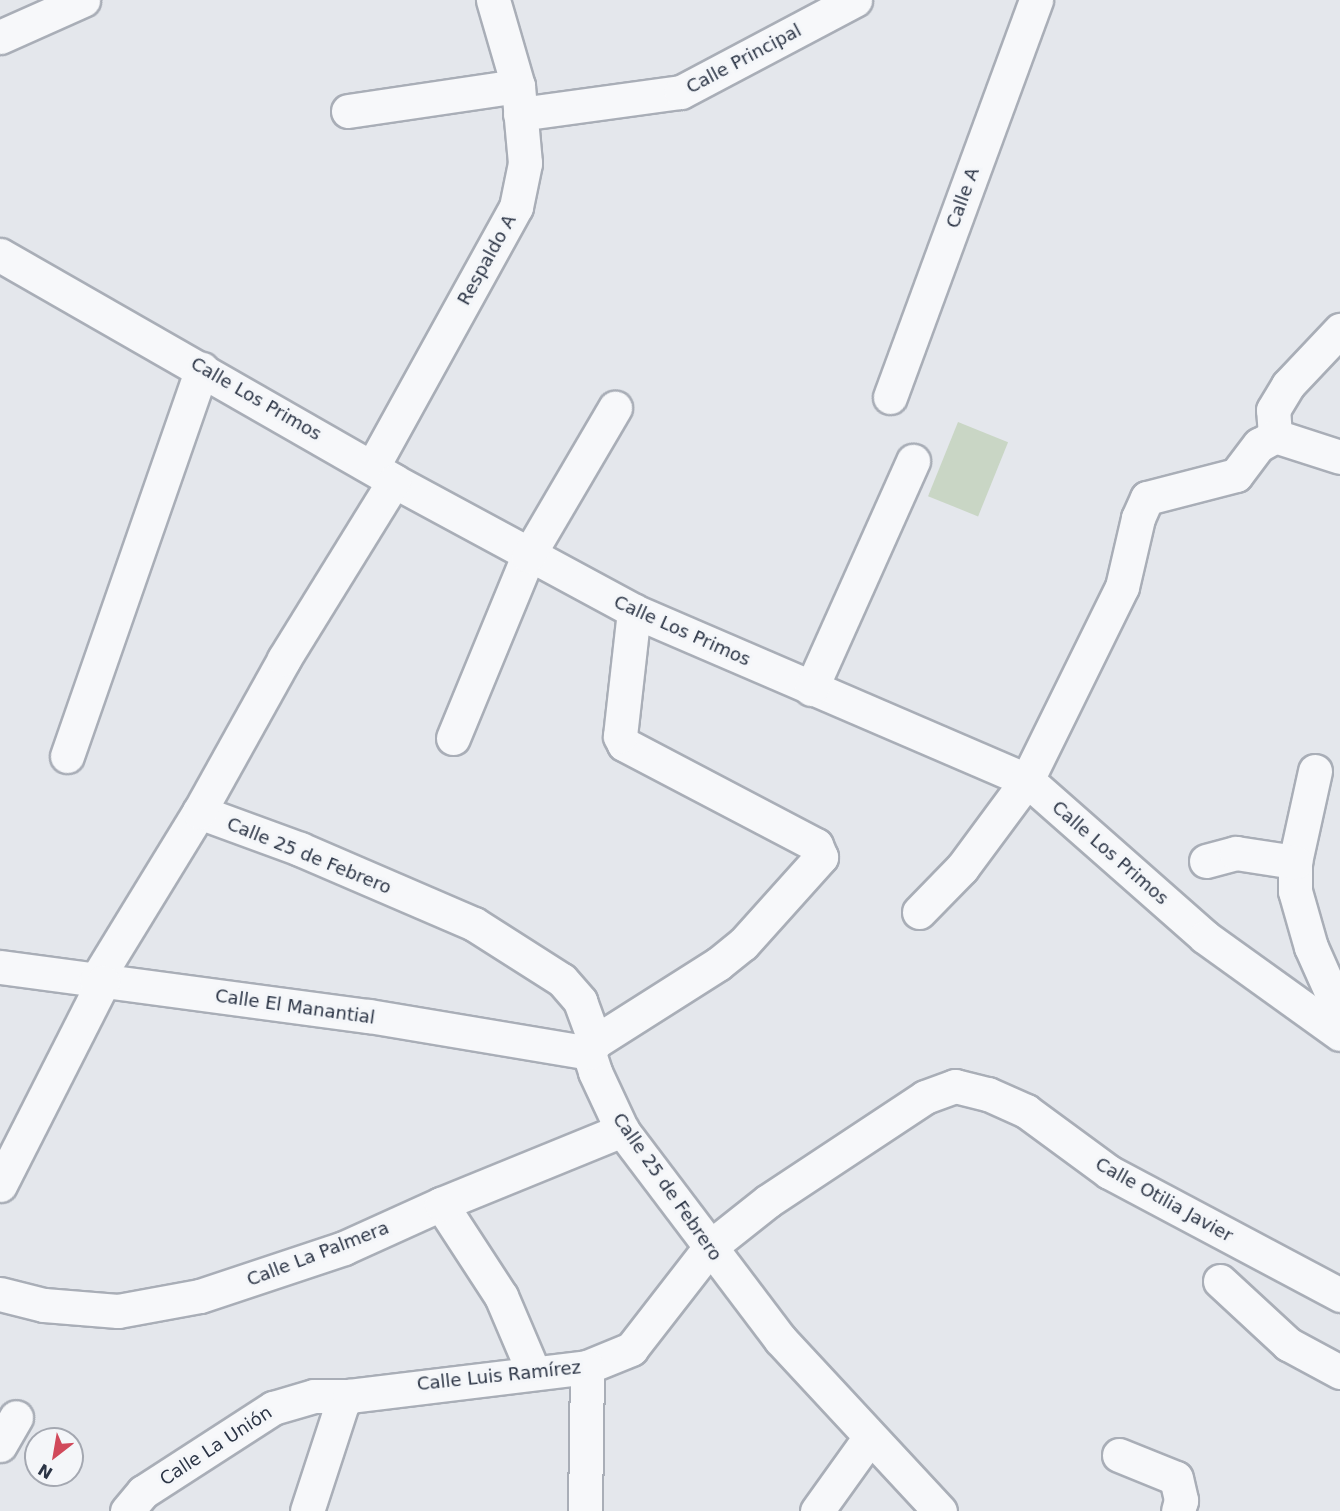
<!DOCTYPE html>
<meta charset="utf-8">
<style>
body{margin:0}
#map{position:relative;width:1340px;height:1511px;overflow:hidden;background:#e4e7ec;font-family:"DejaVu Sans",sans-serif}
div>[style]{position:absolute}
.green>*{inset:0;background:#c9d6c5;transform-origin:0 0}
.roads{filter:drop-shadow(2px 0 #a9aeb7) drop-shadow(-2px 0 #a9aeb7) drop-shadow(0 2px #a9aeb7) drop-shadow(0 -2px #a9aeb7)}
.minor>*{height:33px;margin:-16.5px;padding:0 16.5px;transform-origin:16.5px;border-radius:16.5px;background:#f7f8fa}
span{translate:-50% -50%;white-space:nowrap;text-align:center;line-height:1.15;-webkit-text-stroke:6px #f4f6f9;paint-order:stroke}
.street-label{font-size:18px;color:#2b3445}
.north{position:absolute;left:24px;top:1427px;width:60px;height:60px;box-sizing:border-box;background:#f4f6f9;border:2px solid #a4a8b1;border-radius:50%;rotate:211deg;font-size:16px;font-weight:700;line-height:24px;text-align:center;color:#2b3445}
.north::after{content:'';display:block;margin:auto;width:21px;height:27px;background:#d1495b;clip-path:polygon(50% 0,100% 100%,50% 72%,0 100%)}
</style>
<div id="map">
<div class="green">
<i style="left:958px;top:422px;width:54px;height:80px;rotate:22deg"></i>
</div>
<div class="roads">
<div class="minor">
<i style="left:0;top:37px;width:91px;rotate:-24deg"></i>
<i style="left:348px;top:111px;width:172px;rotate:-8.4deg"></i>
<i style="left:520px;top:114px;width:162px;rotate:-7.8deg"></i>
<i style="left:681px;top:92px;width:197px;rotate:-27.9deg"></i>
<i style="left:0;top:255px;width:454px;rotate:29.8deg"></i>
<i style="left:394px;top:481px;width:273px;rotate:28.4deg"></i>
<i style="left:634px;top:611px;width:428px;rotate:23.3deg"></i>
<i style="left:1027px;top:780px;width:237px;rotate:41.4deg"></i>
<i style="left:1205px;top:937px;width:166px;rotate:35.7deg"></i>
<i style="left:890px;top:397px;width:423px;rotate:-69.8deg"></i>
<i style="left:1275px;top:436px;width:26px;rotate:-94deg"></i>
<i style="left:1273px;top:410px;width:29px;rotate:-59deg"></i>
<i style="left:1288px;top:385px;width:76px;rotate:-46.6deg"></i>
<i style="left:373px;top:466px;width:296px;rotate:-61.1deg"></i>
<i style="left:516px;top:207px;width:45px;rotate:-78.4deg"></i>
<i style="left:525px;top:163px;width:77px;rotate:-95.2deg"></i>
<i style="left:518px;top:86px;width:90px;rotate:-106.2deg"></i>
<i style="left:811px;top:689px;width:250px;rotate:-65.9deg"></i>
<i style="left:453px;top:738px;width:197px;rotate:-67.6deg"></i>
<i style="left:528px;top:556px;width:172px;rotate:-59.6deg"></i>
<i style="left:67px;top:756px;width:410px;rotate:-70.8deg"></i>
<i style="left:1315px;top:771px;width:93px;rotate:102.4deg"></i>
<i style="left:1295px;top:862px;width:29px;rotate:90deg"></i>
<i style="left:1295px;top:891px;width:58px;rotate:74.1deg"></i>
<i style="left:1311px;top:947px;width:71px;rotate:66deg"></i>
<i style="left:199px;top:812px;width:108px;rotate:20.1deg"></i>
<i style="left:300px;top:849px;width:189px;rotate:23.3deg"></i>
<i style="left:474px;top:924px;width:104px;rotate:32.5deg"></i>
<i style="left:562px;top:980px;width:28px;rotate:49deg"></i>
<i style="left:580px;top:1001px;width:44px;rotate:69.9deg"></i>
<i style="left:595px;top:1042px;width:13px;rotate:119deg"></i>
<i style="left:589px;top:1053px;width:20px;rotate:72deg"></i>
<i style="left:595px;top:1072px;width:64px;rotate:65deg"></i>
<i style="left:622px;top:1130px;width:262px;rotate:52.9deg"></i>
<i style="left:780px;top:1339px;width:235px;rotate:47.1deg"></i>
<i style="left:1206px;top:861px;width:31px;rotate:-15deg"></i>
<i style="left:1236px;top:853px;width:60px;rotate:8.7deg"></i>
<i style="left:919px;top:912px;width:62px;rotate:-45.7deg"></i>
<i style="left:962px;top:868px;width:109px;rotate:-53.5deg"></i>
<i style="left:1027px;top:780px;width:215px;rotate:-63.8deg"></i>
<i style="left:1122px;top:587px;width:71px;rotate:-76.9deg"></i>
<i style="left:1138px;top:518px;width:22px;rotate:-66deg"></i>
<i style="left:1147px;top:498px;width:92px;rotate:-14.5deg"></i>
<i style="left:1236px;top:475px;width:38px;rotate:-53deg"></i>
<i style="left:1259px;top:445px;width:18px;rotate:-29deg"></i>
<i style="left:1275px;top:436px;width:68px;rotate:17.9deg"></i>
<i style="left:0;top:967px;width:372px;rotate:7.6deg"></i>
<i style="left:369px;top:1016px;width:223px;rotate:9.5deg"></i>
<i style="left:96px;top:980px;width:197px;rotate:-58.5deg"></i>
<i style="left:199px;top:812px;width:175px;rotate:-60.9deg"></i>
<i style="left:284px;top:659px;width:209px;rotate:-58.3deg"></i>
<i style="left:595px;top:1042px;width:146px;rotate:-32.4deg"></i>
<i style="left:718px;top:964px;width:32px;rotate:-39deg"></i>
<i style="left:743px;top:944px;width:117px;rotate:-48.1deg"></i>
<i style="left:821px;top:857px;width:13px;rotate:-113deg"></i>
<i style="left:816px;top:845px;width:217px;rotate:-152.3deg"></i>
<i style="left:624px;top:744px;width:9px;rotate:-117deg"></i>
<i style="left:620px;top:736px;width:126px;rotate:-83.6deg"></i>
<i style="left:0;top:1185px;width:228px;rotate:-63.1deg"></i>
<i style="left:441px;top:1204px;width:110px;rotate:56.9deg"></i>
<i style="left:501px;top:1296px;width:82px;rotate:66.9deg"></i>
<i style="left:1220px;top:1281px;width:93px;rotate:42.8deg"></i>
<i style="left:1288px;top:1344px;width:59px;rotate:28.3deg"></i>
<i style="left:0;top:1294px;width:45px;rotate:14deg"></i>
<i style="left:44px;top:1305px;width:74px;rotate:4.6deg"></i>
<i style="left:118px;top:1311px;width:83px;rotate:-10.4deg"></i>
<i style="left:200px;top:1296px;width:152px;rotate:-18.4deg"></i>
<i style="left:344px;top:1248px;width:107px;rotate:-24.4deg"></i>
<i style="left:441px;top:1204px;width:196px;rotate:-22.2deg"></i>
<i style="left:0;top:1445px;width:32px;rotate:-60deg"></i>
<i style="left:1119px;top:1455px;width:61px;rotate:22deg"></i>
<i style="left:1176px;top:1478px;width:23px;rotate:77deg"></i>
<i style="left:1181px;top:1500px;width:11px;rotate:105deg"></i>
<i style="left:127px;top:1511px;width:25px;rotate:-50deg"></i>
<i style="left:143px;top:1492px;width:155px;rotate:-32.9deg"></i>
<i style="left:273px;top:1408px;width:43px;rotate:-16.3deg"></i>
<i style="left:314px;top:1396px;width:35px"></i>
<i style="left:307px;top:1511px;width:113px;rotate:-71.9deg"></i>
<i style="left:342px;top:1404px;width:11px;rotate:-49deg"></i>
<i style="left:349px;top:1396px;width:240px;rotate:-6.9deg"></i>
<i style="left:587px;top:1367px;width:48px;rotate:-22.2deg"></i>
<i style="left:631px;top:1349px;width:129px;rotate:-52.2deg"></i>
<i style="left:710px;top:1247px;width:74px;rotate:-38.4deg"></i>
<i style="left:768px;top:1201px;width:188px;rotate:-33.5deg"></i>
<i style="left:925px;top:1097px;width:32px;rotate:-20deg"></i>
<i style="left:955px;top:1086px;width:34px;rotate:14deg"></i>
<i style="left:988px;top:1094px;width:42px;rotate:24.1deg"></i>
<i style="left:1026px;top:1111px;width:103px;rotate:36.3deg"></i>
<i style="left:1109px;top:1172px;width:262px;rotate:28deg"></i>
<i style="left:585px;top:1511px;width:144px;rotate:-89.2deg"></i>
<i style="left:817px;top:1511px;width:91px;rotate:-54.4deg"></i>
</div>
</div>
<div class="street-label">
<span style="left:744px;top:59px;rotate:-28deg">Calle Principal</span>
<span style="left:963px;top:198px;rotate:-70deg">Calle A</span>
<span style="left:487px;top:260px;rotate:-61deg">Respaldo A</span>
<span style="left:256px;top:399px;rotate:30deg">Calle Los Primos</span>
<span style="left:682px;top:631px;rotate:24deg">Calle Los Primos</span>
<span style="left:1110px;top:853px;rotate:41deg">Calle Los Primos</span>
<span style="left:309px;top:856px;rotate:22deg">Calle 25 de Febrero</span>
<span style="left:295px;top:1007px;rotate:8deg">Calle El Manantial</span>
<span style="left:667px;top:1187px;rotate:55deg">Calle 25 de Febrero</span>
<span style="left:1164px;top:1200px;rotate:29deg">Calle Otilia Javier</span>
<span style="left:318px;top:1254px;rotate:-21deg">Calle La Palmera</span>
<span style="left:499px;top:1376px;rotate:-6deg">Calle Luis Ramírez</span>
<span style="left:216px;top:1446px;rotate:-33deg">Calle La Unión</span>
</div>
<div class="north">N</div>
</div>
